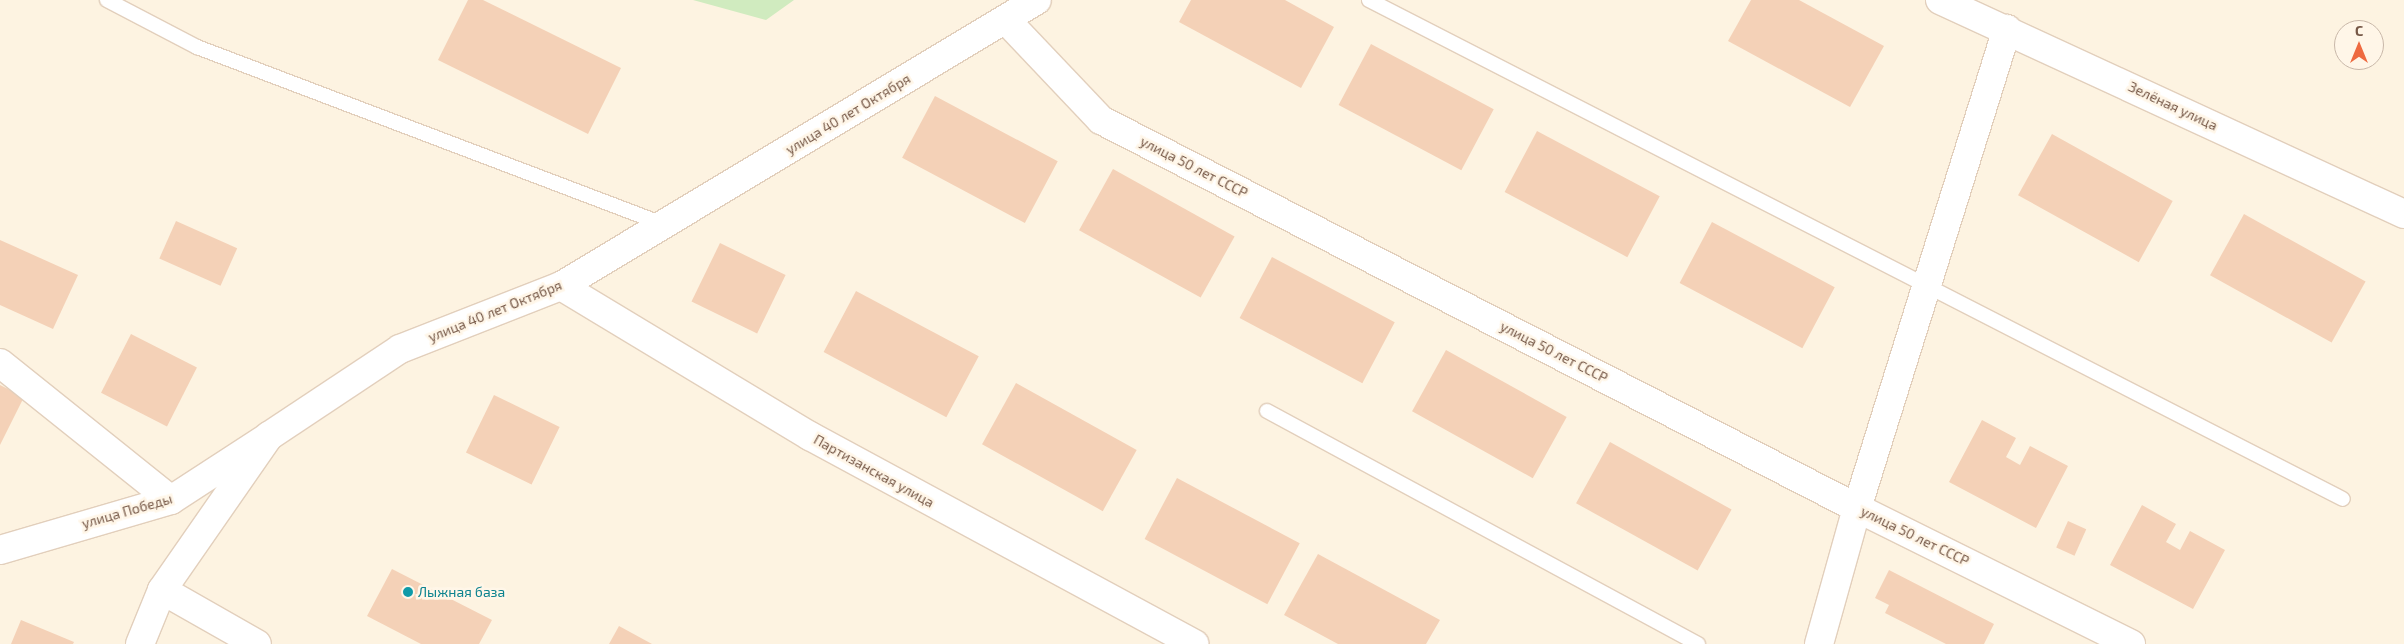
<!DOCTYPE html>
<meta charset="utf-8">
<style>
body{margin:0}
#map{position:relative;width:2404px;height:644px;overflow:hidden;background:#fdf3e1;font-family:"Exo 2",sans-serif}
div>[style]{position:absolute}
.green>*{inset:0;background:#d0ebbf}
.building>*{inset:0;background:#f4d1b7;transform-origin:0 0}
.roads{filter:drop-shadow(1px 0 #e2cfbc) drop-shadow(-1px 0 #e2cfbc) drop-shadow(0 1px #e2cfbc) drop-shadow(0 -1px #e2cfbc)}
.service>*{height:14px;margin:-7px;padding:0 7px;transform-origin:7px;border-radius:7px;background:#fff}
.minor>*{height:28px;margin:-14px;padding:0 14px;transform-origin:14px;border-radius:14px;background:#fff}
.tertiary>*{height:28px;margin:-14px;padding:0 14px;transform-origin:14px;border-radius:14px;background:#fff}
.dots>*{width:14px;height:14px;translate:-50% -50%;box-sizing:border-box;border:2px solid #fff6e8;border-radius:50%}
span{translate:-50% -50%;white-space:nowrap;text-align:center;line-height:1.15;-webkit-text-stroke:5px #fff6e8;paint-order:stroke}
.street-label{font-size:14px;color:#765847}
.culture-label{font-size:14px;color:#0d838f}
.left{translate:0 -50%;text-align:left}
.north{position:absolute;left:2334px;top:20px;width:50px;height:50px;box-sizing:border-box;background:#fff6e8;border:1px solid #c8b7a8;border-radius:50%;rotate:0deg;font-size:14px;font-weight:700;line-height:20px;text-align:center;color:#765847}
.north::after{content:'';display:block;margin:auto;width:18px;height:22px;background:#ee6a40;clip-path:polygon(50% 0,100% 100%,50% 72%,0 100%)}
</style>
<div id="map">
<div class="green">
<i style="clip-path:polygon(693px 0,794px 0,766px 20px)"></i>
</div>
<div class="building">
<i style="clip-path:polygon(468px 0,483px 0,621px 68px,588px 134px,438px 60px)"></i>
<i style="clip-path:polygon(1191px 0,1285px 0,1334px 27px,1301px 88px,1179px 22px)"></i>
<i style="clip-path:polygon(1751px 0,1799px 0,1884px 46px,1850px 107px,1728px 41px)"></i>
<i style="left:1371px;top:44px;width:139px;height:69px;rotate:28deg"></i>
<i style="left:935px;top:96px;width:139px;height:70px;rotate:28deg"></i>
<i style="left:1537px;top:131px;width:139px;height:69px;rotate:28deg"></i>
<i style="left:2052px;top:134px;width:138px;height:70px;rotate:29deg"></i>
<i style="left:1113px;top:169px;width:139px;height:70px;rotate:29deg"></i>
<i style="left:2244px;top:214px;width:139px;height:70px;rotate:29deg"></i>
<i style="left:176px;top:221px;width:67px;height:41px;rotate:24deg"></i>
<i style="left:1712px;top:222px;width:139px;height:69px;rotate:28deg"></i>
<i style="clip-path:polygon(0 240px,78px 275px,53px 329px,0 305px)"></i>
<i style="left:720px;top:243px;width:73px;height:65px;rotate:26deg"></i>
<i style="left:1272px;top:257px;width:139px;height:69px;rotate:28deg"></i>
<i style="left:856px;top:291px;width:139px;height:69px;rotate:28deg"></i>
<i style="left:131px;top:334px;width:74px;height:66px;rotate:27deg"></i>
<i style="left:1446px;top:350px;width:138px;height:70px;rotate:29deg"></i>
<i style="left:1016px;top:383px;width:138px;height:70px;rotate:29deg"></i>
<i style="clip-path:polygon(0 385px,24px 397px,0 445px)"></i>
<i style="left:494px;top:395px;width:73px;height:64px;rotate:26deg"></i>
<i style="clip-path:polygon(1982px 420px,2016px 438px,2006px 457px,2020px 465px,2030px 446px,2068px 466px,2036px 528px,1949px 482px)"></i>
<i style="left:1610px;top:442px;width:139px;height:70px;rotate:29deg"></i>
<i style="left:1177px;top:478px;width:139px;height:69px;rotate:28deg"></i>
<i style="clip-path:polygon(2142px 505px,2176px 524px,2166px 542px,2180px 550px,2190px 531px,2225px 550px,2193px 609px,2110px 565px)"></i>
<i style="left:2068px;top:521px;width:20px;height:29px;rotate:24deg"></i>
<i style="clip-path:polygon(1318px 554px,1440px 620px,1426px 644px,1338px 644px,1284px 615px)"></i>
<i style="clip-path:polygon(392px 569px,492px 620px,479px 644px,421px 644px,367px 616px)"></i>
<i style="clip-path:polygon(1889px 570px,1994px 624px,1984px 644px,1946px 644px,1885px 613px,1889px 605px,1875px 598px)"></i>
<i style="clip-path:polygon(21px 620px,74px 642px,73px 644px,11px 644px)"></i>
<i style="clip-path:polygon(619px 626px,652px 644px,609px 644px)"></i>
</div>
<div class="roads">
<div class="service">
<i style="left:107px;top:0;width:102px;rotate:27.6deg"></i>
<i style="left:197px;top:47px;width:499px;rotate:20.8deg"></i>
<i style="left:1369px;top:0;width:1094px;rotate:27.13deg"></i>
<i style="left:1267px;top:411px;width:490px;rotate:28.4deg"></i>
</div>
<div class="minor">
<i style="left:1940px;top:0;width:511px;rotate:24.76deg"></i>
<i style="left:1006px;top:20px;width:138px;rotate:46.5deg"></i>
<i style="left:1101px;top:120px;width:850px;rotate:27.17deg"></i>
<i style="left:1857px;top:508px;width:306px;rotate:26.4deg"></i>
<i style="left:561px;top:286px;width:291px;rotate:31.1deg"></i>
<i style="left:810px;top:436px;width:437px;rotate:28.4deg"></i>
<i style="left:0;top:363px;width:219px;rotate:38.7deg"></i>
<i style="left:0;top:550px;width:178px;rotate:-16.3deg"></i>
<i style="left:171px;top:500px;width:116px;rotate:-33deg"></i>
<i style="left:162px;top:590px;width:109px;rotate:29.6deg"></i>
<i style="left:1819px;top:644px;width:141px;rotate:-74.4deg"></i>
<i style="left:1857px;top:508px;width:502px;rotate:-72.61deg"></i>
</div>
<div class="tertiary">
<i style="left:140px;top:644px;width:58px;rotate:-67.8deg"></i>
<i style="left:162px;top:590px;width:188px;rotate:-55.2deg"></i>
<i style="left:269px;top:436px;width:157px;rotate:-33.6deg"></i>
<i style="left:400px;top:349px;width:173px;rotate:-21.4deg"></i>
<i style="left:561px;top:286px;width:555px;rotate:-31deg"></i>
</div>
</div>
<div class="dots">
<i style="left:408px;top:592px;background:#0f9aa8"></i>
</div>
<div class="street-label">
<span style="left:2173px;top:106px;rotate:25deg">Зелёная улица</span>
<span style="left:848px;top:114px;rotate:-31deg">улица 40 лет Октября</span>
<span style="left:1194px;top:167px;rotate:27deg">улица 50 лет СССР</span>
<span style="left:495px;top:311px;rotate:-22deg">улица 40 лет Октября</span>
<span style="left:1554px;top:352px;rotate:27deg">улица 50 лет СССР</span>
<span style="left:874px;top:471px;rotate:29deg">Партизанская улица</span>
<span style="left:127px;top:511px;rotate:-16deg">улица Победы</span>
<span style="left:1915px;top:536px;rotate:26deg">улица 50 лет СССР</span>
</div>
<div class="culture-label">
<span class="left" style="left:418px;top:592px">Лыжная база</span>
</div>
<div class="north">С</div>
</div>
